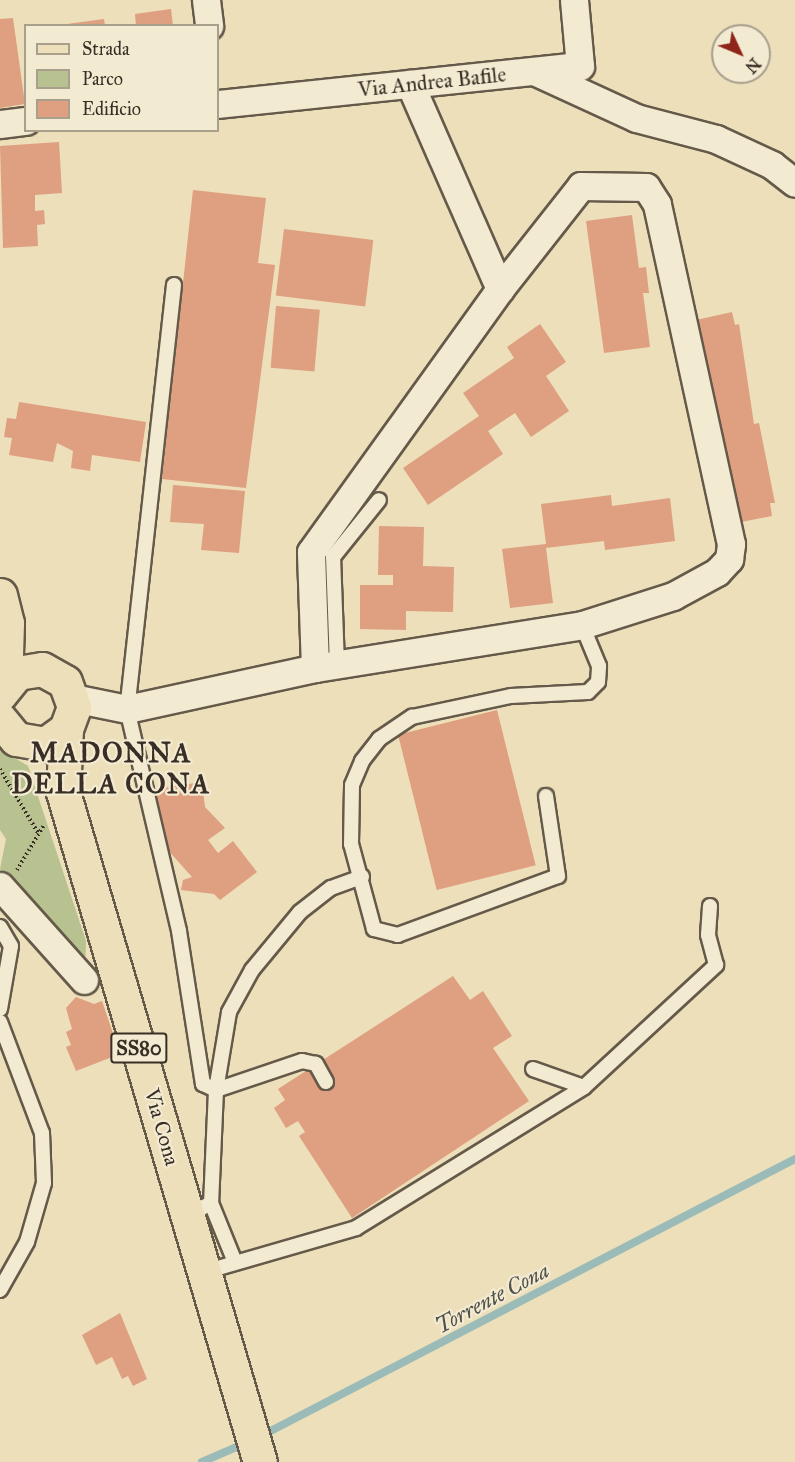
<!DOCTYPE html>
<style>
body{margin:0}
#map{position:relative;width:795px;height:1462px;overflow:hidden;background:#ecdfba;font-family:"IM FELL Great Primer",serif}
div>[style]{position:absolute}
.green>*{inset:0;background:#b7c290}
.stream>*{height:8px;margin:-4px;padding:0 4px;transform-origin:4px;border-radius:4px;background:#9abbb7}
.building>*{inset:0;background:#df9f81;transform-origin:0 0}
.path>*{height:4px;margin-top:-2px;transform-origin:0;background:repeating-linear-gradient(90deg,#382e25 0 1.5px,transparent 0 4.5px)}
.roads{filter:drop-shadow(2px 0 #655a4a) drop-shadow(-2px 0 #655a4a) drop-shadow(0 2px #655a4a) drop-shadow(0 -2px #655a4a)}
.lane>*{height:14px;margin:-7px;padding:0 7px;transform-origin:7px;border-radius:7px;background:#f3ead2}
.street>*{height:27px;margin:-13.5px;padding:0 13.5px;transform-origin:13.5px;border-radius:13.5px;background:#f3ead2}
.primary>*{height:33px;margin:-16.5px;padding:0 16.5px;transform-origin:16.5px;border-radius:16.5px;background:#ecdfba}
span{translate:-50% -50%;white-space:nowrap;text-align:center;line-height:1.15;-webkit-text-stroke:4.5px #f3ead2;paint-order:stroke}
.shield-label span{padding:2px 4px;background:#f3ead2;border:2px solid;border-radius:4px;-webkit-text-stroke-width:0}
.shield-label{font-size:20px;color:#382e25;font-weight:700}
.street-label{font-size:21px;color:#382e25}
.water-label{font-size:22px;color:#50514a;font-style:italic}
.district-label{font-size:27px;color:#382e25;font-weight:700;letter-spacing:1.5px}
.legend{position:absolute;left:24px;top:24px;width:195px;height:108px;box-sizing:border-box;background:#f3ead2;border:2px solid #a89f8d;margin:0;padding:8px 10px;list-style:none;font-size:18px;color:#382e25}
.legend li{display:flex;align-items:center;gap:12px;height:30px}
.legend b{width:30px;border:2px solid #a89f8d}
.north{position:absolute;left:711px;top:24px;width:60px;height:60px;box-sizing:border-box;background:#f3ead2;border:2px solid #a89f8d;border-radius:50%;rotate:134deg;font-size:16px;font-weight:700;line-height:24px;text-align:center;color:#382e25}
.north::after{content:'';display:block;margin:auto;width:21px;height:27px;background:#8f2418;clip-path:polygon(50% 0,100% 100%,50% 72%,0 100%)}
</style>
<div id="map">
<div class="green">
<i style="clip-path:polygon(0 749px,28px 766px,86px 941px,85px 969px,0 869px,6px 839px,0 830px)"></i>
</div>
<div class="stream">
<i style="left:261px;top:1436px;width:602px;rotate:-27.42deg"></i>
<i style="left:202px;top:1462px;width:50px;rotate:-23.5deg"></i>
</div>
<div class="building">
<i style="clip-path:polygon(171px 9px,173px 26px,136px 26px,135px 14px)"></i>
<i style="clip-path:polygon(13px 18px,25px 104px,0 108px,0 19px)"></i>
<i style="clip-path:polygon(104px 19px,105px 26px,67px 26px,67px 24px)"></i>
<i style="clip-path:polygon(59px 142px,62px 193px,35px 195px,35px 211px,44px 210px,45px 224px,37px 225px,38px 246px,3px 248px,0 146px)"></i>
<i style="clip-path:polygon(193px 190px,266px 198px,258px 263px,275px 265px,246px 488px,162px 479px)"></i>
<i style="clip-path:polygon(632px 215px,639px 268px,646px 267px,649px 293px,643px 293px,650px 347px,604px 353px,586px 221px)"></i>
<i style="left:284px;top:229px;width:90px;height:67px;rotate:7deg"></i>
<i style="left:276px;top:306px;width:44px;height:62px;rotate:5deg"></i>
<i style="clip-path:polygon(732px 312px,735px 325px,739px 324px,754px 424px,759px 423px,775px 503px,770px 503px,772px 516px,736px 523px,696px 320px)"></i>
<i style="clip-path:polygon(540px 324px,566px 362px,546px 376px,569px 411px,531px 437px,515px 413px,488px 431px,503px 454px,428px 505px,403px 468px,479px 416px,463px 393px,514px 358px,507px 347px)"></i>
<i style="clip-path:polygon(19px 402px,146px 422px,140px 462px,92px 455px,90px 471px,71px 468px,73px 451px,57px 443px,53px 462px,9px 455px,12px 438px,4px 437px,7px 418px,16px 419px)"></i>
<i style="clip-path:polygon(173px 485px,245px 491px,239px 553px,201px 550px,204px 524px,170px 522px)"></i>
<i style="clip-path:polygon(611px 495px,612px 506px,670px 498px,675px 541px,605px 550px,604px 541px,546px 548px,553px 603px,510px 608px,502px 549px,546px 544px,541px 504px)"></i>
<i style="clip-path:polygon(379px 526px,424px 527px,423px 566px,454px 567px,453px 612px,406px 611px,406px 630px,360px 629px,360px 585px,393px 585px,393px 575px,378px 575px)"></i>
<i style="left:497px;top:710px;width:160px;height:102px;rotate:76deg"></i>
<i style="clip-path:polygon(202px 782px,205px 807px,225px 828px,208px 840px,218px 853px,233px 841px,257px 872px,220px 900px,214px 894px,181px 890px,183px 880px,192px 877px,167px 849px,155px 789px)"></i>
<i style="clip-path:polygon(453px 976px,470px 1000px,483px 991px,512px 1036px,493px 1048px,529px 1101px,352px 1218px,299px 1136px,305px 1132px,298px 1121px,286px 1128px,274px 1108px,285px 1100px,278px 1089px)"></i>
<i style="clip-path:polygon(76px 997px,94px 1004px,102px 1001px,120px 1054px,76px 1071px,66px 1047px,71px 1045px,66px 1032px,72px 1029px,66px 1008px)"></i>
<i style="clip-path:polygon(120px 1313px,147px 1379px,133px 1386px,128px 1376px,122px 1379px,112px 1357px,96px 1365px,82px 1335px)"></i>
</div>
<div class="path">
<i style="left:0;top:769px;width:74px;rotate:59.3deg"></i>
<i style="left:17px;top:870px;width:52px;rotate:-59deg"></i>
</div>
<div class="roads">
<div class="lane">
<i style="left:174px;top:285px;width:427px;rotate:96.3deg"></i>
<i style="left:127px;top:709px;width:228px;rotate:76.8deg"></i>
<i style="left:179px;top:931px;width:155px;rotate:81.1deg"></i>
<i style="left:203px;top:1084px;width:14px;rotate:25deg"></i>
<i style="left:216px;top:1090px;width:113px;rotate:92.5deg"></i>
<i style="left:211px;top:1203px;width:26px;rotate:151deg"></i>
<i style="left:337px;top:665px;width:108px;rotate:-92.1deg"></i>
<i style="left:333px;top:557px;width:73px;rotate:-51.1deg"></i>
<i style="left:546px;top:796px;width:81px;rotate:81.5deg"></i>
<i style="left:558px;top:876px;width:171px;rotate:159.8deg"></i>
<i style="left:398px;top:935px;width:25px;rotate:-166deg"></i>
<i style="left:374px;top:929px;width:88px;rotate:-105.1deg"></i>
<i style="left:351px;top:844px;width:59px;rotate:-89deg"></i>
<i style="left:352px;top:785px;width:26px;rotate:-67deg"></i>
<i style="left:362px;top:761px;width:28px;rotate:-52deg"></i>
<i style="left:379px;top:739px;width:40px;rotate:-34deg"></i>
<i style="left:412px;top:717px;width:101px;rotate:-12deg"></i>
<i style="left:511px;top:696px;width:77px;rotate:-3deg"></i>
<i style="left:588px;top:692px;width:14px;rotate:-45deg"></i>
<i style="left:598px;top:682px;width:16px;rotate:-86deg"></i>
<i style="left:599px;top:666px;width:44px;rotate:-112.5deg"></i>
<i style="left:0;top:927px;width:22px;rotate:60deg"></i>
<i style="left:11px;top:946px;width:64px;rotate:99.9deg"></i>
<i style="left:0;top:1022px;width:119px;rotate:69.3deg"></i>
<i style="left:42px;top:1133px;width:50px;rotate:87.7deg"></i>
<i style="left:44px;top:1183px;width:61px;rotate:106.1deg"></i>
<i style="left:27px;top:1242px;width:55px;rotate:119.4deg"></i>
<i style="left:326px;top:1082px;width:21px;rotate:-119deg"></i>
<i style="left:316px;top:1064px;width:14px;rotate:-168deg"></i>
<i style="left:302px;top:1061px;width:91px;rotate:161.4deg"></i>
<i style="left:216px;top:1090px;width:79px;rotate:-80.5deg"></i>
<i style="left:229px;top:1012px;width:48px;rotate:-61.3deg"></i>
<i style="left:252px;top:970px;width:75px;rotate:-50.4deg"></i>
<i style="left:300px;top:912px;width:39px;rotate:-38deg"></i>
<i style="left:331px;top:888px;width:33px;rotate:-20deg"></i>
<i style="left:584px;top:1087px;width:180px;rotate:-42.7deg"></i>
<i style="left:716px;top:965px;width:31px;rotate:-105deg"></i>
<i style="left:708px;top:935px;width:29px;rotate:-86deg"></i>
<i style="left:211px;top:1203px;width:64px;rotate:67.9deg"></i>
<i style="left:204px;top:1272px;width:158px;rotate:-16.1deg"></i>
<i style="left:356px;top:1228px;width:268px;rotate:-31.7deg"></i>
<i style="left:584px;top:1087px;width:54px;rotate:-160.6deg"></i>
</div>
<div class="street">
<i style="left:206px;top:0;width:26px;rotate:83deg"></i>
<i style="left:534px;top:71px;width:112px;rotate:24.7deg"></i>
<i style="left:636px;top:118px;width:83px;rotate:14.7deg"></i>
<i style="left:716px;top:139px;width:62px;rotate:24.9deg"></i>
<i style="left:772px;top:165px;width:29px;rotate:38deg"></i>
<i style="left:218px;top:104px;width:364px;rotate:-6deg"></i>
<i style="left:580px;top:66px;width:66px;rotate:-95.2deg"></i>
<i style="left:0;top:124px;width:26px;rotate:-7deg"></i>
<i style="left:315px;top:668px;width:116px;rotate:-92deg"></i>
<i style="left:311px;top:552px;width:324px;rotate:-54.3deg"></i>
<i style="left:500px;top:289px;width:224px;rotate:-113.7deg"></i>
<i style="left:73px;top:698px;width:55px;rotate:11.5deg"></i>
<i style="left:127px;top:709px;width:192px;rotate:-12.3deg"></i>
<i style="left:315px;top:668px;width:270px;rotate:-9.1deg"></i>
<i style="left:582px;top:625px;width:96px;rotate:-17.7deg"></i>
<i style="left:673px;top:596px;width:50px;rotate:-28.6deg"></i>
<i style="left:717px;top:572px;width:18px;rotate:-47deg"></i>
<i style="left:729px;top:559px;width:15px;rotate:-82deg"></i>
<i style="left:731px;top:544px;width:348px;rotate:-102.3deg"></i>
<i style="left:657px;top:204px;width:20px;rotate:-123deg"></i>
<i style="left:646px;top:187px;width:65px;rotate:-179.1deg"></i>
<i style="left:581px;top:186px;width:131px;rotate:128.2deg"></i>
<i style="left:0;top:886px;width:126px;rotate:48.2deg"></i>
</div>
<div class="primary">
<i style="left:0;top:595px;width:29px;rotate:76deg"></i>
<i style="left:7px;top:623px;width:62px;rotate:91.8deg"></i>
<i style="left:0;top:694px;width:27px;rotate:-51deg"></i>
<i style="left:17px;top:673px;width:25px;rotate:-9deg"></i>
<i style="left:42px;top:669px;width:26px;rotate:29deg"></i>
<i style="left:65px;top:682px;width:27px;rotate:70deg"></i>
<i style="left:74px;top:707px;width:23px;rotate:110deg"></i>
<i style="left:66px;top:729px;width:26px;rotate:144deg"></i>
<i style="left:45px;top:744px;width:29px;rotate:-170deg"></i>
<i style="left:16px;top:739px;width:26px;rotate:-129deg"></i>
<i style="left:66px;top:729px;width:63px;rotate:92.7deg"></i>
<i style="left:63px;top:792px;width:698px;rotate:73.62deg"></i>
</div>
</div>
<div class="shield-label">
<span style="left:139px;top:1048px">SS80</span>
</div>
<div class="street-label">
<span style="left:432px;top:82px;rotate:-6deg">Via Andrea Bafile</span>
<span style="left:162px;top:1127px;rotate:74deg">Via Cona</span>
</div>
<div class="water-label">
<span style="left:492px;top:1298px;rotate:-28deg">Torrente Cona</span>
</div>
<div class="district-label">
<span style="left:111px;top:768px">MADONNA<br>DELLA CONA</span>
</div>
<ul class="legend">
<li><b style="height:8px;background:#ecdfba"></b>Strada</li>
<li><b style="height:16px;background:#b7c290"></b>Parco</li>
<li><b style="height:16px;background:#df9f81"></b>Edificio</li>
</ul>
<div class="north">N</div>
</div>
